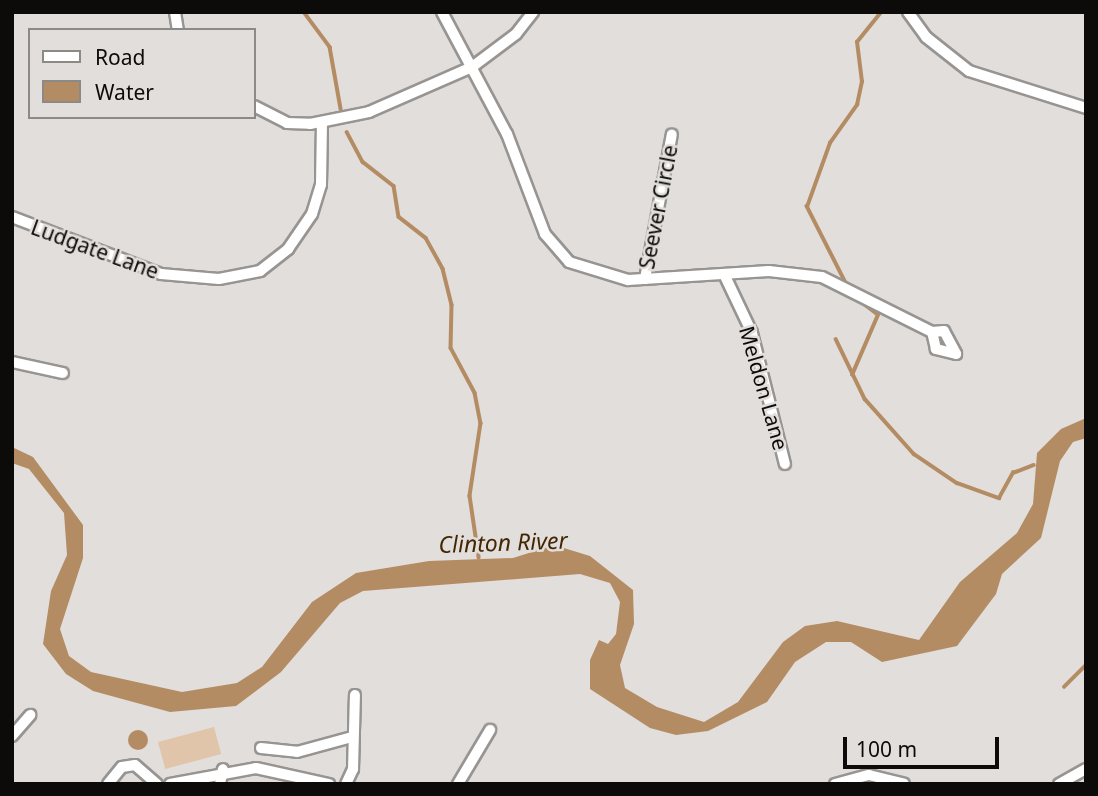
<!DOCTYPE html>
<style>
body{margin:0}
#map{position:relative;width:1098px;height:796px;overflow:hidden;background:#e2dedb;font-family:"Noto Sans",sans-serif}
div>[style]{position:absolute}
.green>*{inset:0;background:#e1c5aa;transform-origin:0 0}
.water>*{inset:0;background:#b48c63}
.round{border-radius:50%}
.stream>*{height:3.5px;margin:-1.75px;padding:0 1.75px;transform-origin:1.75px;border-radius:1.75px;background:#b48c63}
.roads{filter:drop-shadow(2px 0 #979491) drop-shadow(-2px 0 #979491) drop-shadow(0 2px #979491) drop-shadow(0 -2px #979491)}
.minor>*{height:10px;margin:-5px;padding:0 5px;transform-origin:5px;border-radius:5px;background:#fff}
span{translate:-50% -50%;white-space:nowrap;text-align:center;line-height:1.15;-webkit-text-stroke:5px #e2dedb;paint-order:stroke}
.street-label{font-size:21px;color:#0c0b0a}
.water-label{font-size:23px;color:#432705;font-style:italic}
.frame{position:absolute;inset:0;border:14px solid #0c0b0a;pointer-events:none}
.legend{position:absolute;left:28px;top:28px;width:228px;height:91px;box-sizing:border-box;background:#e2dedb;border:2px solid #8c8a87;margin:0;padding:9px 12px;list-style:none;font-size:21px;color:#0c0b0a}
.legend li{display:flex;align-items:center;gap:14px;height:35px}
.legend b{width:35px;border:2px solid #8c8a87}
.scale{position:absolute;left:843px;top:737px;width:156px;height:32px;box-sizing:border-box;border:4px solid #0c0b0a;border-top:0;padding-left:9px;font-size:21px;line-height:24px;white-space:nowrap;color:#0c0b0a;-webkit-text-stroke:5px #e2dedb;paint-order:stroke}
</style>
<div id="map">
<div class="green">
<i style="left:214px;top:727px;width:28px;height:58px;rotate:75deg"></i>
</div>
<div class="water">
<i style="clip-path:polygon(1086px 418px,1086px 438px,1073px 442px,1060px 461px,1041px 538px,1002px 574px,996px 594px,957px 646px,882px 662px,851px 642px,826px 642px,795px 662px,767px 702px,708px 731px,676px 735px,650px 728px,590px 689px,590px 660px,599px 640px,608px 644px,616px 634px,620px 602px,610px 583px,580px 574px,363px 591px,340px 603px,281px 672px,236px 706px,170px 712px,93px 691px,66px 674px,43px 644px,51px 591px,67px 555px,64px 513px,29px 469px,12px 463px,12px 447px,33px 457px,83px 525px,83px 558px,60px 629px,69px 656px,91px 672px,182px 692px,237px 683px,262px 667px,312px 602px,356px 573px,429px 561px,513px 558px,554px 545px,590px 556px,633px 590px,634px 624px,620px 665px,625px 688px,657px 707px,704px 722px,738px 702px,783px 642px,805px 626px,837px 621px,919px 640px,960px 582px,1017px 533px,1033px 504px,1037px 453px,1061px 429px)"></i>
<i class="round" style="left:128px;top:730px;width:20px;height:20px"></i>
</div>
<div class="stream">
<i style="left:304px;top:12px;width:44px;rotate:53.4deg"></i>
<i style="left:330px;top:47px;width:63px;rotate:79.9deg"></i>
<i style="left:347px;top:132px;width:34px;rotate:62deg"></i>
<i style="left:363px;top:162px;width:39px;rotate:38deg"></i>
<i style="left:394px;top:186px;width:31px;rotate:81deg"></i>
<i style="left:399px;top:217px;width:34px;rotate:38deg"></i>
<i style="left:426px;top:238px;width:35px;rotate:61deg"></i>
<i style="left:443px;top:269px;width:37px;rotate:76deg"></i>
<i style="left:452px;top:305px;width:43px;rotate:91.3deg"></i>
<i style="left:451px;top:348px;width:51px;rotate:61.9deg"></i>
<i style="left:475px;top:393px;width:31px;rotate:79deg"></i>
<i style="left:481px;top:423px;width:74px;rotate:98.6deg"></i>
<i style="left:470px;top:496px;width:62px;rotate:81.6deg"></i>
<i style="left:847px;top:286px;width:89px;rotate:-116.9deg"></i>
<i style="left:807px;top:207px;width:68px;rotate:-70.2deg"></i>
<i style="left:830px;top:143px;width:47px;rotate:-54.6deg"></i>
<i style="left:857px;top:105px;width:24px;rotate:-78deg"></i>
<i style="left:862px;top:82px;width:40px;rotate:-97.1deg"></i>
<i style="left:857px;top:42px;width:38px;rotate:-51deg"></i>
<i style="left:836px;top:339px;width:67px;rotate:64.2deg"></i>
<i style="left:865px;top:399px;width:74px;rotate:48.3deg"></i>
<i style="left:914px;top:454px;width:52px;rotate:34deg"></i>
<i style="left:957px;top:483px;width:45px;rotate:19.7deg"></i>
<i style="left:999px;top:498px;width:29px;rotate:-61deg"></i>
<i style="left:1013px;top:473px;width:22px;rotate:-21deg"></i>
<i style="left:852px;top:375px;width:65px;rotate:-66.6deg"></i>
<i style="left:878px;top:315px;width:25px;rotate:-143deg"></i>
<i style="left:1064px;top:687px;width:31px;rotate:-45deg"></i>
</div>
<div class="roads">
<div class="minor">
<i style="left:175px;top:12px;width:18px;rotate:81deg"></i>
<i style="left:442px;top:12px;width:138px;rotate:62deg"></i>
<i style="left:507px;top:134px;width:107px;rotate:69.2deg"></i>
<i style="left:545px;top:234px;width:37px;rotate:49deg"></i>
<i style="left:569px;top:262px;width:62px;rotate:17deg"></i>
<i style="left:628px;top:280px;width:141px;rotate:-3.7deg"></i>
<i style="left:769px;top:271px;width:53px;rotate:6.5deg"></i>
<i style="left:822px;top:277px;width:123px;rotate:26.6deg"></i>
<i style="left:932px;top:332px;width:12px;rotate:-5deg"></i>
<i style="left:944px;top:331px;width:26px;rotate:62deg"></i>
<i style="left:956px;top:354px;width:21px;rotate:-166deg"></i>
<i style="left:936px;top:349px;width:17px;rotate:-103deg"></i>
<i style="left:908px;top:12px;width:31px;rotate:54deg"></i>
<i style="left:926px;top:37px;width:55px;rotate:38.3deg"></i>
<i style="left:969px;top:71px;width:123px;rotate:17.5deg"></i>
<i style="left:254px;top:106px;width:37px;rotate:27deg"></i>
<i style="left:287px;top:123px;width:23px;rotate:2deg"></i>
<i style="left:310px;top:124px;width:60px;rotate:-11.5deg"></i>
<i style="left:369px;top:112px;width:112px;rotate:-23.6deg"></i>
<i style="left:472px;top:67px;width:55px;rotate:-36.9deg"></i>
<i style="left:516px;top:34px;width:28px;rotate:-52deg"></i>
<i style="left:12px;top:217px;width:160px;rotate:20.9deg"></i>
<i style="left:161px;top:274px;width:58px;rotate:4.9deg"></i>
<i style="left:219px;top:279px;width:42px;rotate:-11deg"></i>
<i style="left:260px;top:271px;width:36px;rotate:-38deg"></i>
<i style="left:288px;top:249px;width:42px;rotate:-55.6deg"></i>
<i style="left:312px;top:214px;width:30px;rotate:-73deg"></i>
<i style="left:321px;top:185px;width:61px;rotate:-89.1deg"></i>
<i style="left:724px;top:274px;width:65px;rotate:64.6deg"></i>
<i style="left:752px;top:333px;width:135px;rotate:75.9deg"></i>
<i style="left:645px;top:279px;width:147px;rotate:-79.5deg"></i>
<i style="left:12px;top:362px;width:52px;rotate:12.2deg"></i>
<i style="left:12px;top:736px;width:28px;rotate:-49deg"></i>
<i style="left:261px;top:748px;width:36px;rotate:6deg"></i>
<i style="left:297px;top:752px;width:57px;rotate:-15.3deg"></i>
<i style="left:108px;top:784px;width:22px;rotate:-51deg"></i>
<i style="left:122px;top:767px;width:13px;rotate:-9deg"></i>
<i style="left:135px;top:765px;width:29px;rotate:41deg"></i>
<i style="left:170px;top:784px;width:87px;rotate:-10.5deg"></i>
<i style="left:256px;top:768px;width:75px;rotate:12.4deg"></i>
<i style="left:220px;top:784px;width:15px;rotate:-79deg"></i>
<i style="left:346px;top:784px;width:17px;rotate:-65deg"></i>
<i style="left:353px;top:769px;width:74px;rotate:-88.5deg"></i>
<i style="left:458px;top:784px;width:63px;rotate:-59.3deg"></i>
<i style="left:835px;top:784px;width:35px;rotate:-15deg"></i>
<i style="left:869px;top:775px;width:36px;rotate:14deg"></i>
<i style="left:1059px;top:784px;width:31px;rotate:-29deg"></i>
</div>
</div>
<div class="street-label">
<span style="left:658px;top:207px;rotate:-79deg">Seever Circle</span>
<span style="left:95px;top:249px;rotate:20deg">Ludgate Lane</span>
<span style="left:764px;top:388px;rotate:74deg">Meldon Lane</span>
</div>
<div class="water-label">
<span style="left:503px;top:542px;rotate:-2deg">Clinton River</span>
</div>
<div class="frame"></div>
<ul class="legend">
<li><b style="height:9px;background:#fff"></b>Road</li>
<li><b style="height:19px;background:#b48c63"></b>Water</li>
</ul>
<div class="scale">100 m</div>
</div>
